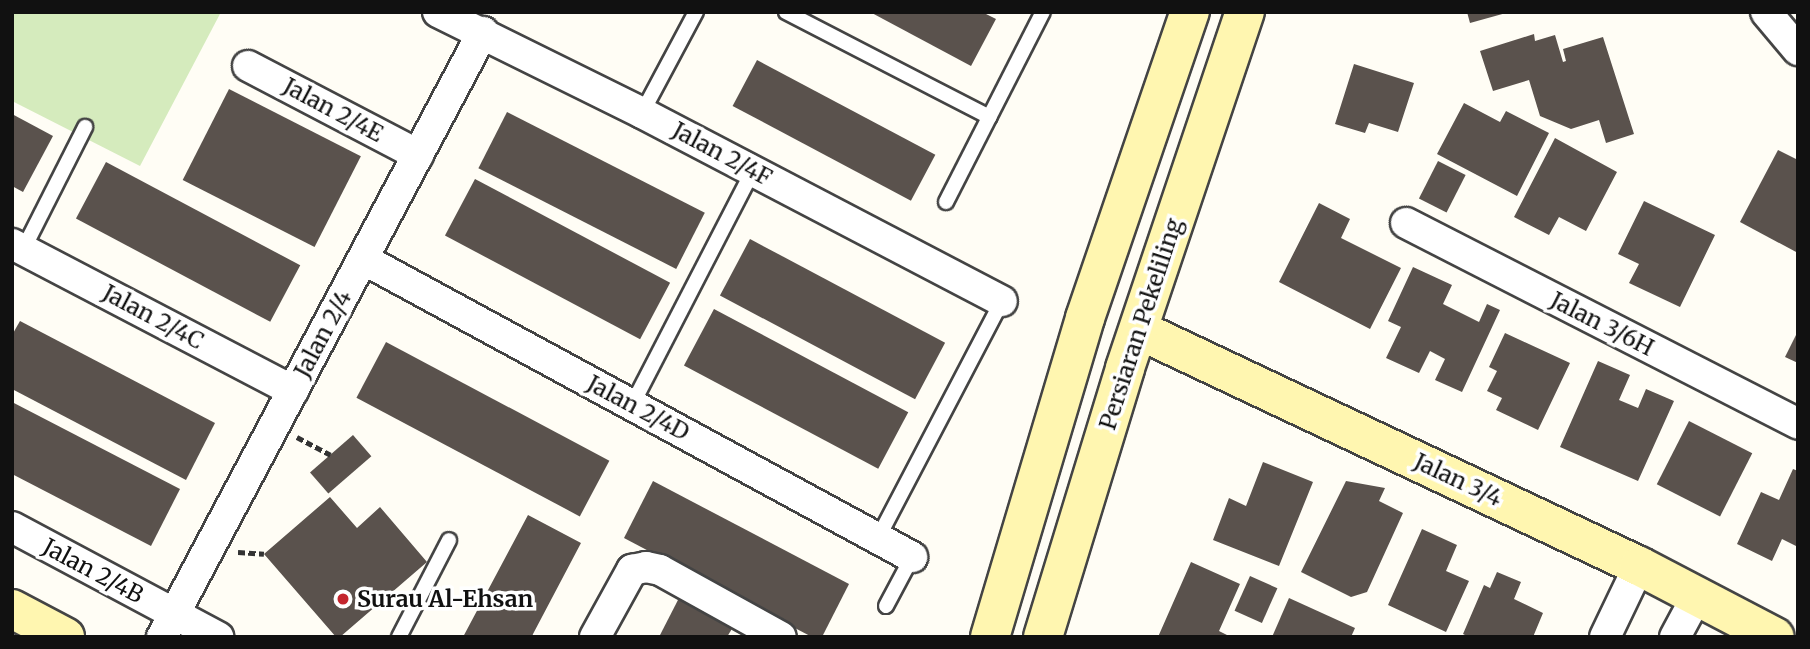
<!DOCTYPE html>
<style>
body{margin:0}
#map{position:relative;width:1810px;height:649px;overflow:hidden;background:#fffdf5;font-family:Merriweather,serif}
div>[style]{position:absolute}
.green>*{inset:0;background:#d5ebbd}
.building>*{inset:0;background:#5a524d;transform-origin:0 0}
.path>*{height:4.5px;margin-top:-2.25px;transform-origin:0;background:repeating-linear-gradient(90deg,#333 0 7px,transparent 0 10.5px)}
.roads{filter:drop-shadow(2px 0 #444) drop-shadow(-2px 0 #444) drop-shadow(0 2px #444) drop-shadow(0 -2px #444)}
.lane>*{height:14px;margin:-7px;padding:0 7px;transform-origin:7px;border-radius:7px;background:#fff}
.street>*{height:30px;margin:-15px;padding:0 15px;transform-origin:15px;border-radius:15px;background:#fff}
.secondary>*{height:38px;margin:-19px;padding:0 19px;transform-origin:19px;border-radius:19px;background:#fff6b0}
.dots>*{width:19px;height:19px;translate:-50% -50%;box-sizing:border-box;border:4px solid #fff;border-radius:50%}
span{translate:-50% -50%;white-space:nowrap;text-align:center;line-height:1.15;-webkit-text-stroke:7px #fff;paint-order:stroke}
.street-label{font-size:23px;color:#111}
.poi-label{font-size:23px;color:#111;font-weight:700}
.left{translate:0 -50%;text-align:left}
.frame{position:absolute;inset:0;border:14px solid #111;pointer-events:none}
</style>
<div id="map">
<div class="green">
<i style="clip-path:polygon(12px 12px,221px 12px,140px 166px,12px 101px)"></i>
</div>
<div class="building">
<i style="clip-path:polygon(870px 12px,982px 12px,996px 19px,971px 66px)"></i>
<i style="clip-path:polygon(1467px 12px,1506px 12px,1506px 13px,1470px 23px)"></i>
<i style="clip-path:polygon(1534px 34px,1535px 41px,1555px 35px,1563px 62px,1566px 61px,1563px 49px,1603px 37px,1634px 134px,1606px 143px,1599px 120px,1571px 129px,1540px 116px,1529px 80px,1493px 91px,1480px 51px)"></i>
<i style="left:757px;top:60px;width:202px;height:52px;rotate:28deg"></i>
<i style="clip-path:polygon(1354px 64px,1414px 83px,1398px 132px,1369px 123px,1365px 133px,1335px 124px)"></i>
<i style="left:229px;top:89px;width:148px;height:102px;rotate:27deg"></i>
<i style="clip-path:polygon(1464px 103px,1500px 122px,1506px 111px,1549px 133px,1517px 196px,1437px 154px)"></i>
<i style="left:507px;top:112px;width:222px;height:63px;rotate:27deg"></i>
<i style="clip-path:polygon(12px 114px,53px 136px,23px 192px,12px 186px)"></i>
<i style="clip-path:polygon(1555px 138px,1617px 172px,1586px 231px,1559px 217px,1549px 235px,1514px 217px)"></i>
<i style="clip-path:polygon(1778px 150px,1798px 160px,1798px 253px,1740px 222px)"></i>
<i style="left:1438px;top:161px;width:31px;height:42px;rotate:27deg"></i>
<i style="left:106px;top:162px;width:220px;height:64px;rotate:28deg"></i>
<i style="left:475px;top:179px;width:221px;height:64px;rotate:28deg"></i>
<i style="clip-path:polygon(1644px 201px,1715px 235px,1680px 307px,1629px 283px,1639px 264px,1618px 254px)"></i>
<i style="clip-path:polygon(1319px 203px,1350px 219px,1341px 238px,1401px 268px,1370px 329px,1279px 282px)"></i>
<i style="left:750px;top:239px;width:221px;height:64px;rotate:28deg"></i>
<i style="clip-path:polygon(1413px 267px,1452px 285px,1443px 304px,1479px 322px,1487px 304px,1500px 310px,1462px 392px,1435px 380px,1445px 359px,1430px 351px,1419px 373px,1386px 358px,1401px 327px,1388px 321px)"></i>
<i style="left:714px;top:309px;width:220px;height:64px;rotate:28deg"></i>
<i style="clip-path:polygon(20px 321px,215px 423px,186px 480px,12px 389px,12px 335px)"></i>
<i style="clip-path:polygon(1798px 331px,1798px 363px,1785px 357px)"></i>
<i style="clip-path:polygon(1505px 333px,1570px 363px,1538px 430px,1496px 410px,1502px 398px,1487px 391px,1497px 371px,1489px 367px)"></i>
<i style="left:386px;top:342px;width:253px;height:63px;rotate:28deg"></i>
<i style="clip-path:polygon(1598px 361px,1630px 375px,1619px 400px,1638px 408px,1646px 389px,1674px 401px,1638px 481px,1560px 447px)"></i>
<i style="clip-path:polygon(12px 402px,180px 489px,151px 546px,12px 474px)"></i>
<i style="left:1689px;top:421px;width:71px;height:71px;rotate:27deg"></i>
<i style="left:353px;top:435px;width:28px;height:57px;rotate:49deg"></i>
<i style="clip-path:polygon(1263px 462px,1313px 482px,1279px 566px,1213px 540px,1229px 498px,1246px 506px)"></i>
<i style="clip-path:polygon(1793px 469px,1798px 471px,1798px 547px,1782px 539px,1772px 561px,1737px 544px,1761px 492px,1779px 500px)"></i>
<i style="clip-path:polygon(653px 481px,849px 584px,822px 637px,812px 637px,624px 538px)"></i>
<i style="clip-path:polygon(1346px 481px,1385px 488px,1379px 501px,1403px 513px,1367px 592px,1351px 597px,1301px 572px)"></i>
<i style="clip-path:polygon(330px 497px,357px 528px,380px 507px,427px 562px,340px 637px,336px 637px,264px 554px)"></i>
<i style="clip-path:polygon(528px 515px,581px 543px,533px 634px,532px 637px,463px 637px)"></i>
<i style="clip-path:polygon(1422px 529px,1457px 545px,1446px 571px,1469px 581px,1446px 632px,1388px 605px)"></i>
<i style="clip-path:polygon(1191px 562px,1240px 584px,1219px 631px,1231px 637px,1158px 637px)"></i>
<i style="clip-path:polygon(1497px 572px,1521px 582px,1514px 599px,1543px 613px,1533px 637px,1469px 637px,1463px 634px,1484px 585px,1490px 588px)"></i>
<i style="left:1250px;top:576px;width:30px;height:38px;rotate:24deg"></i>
<i style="clip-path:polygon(679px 598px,733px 627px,727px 637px,659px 637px)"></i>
<i style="clip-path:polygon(1289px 598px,1355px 628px,1351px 637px,1272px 637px)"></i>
</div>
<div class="path">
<i style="left:297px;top:437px;width:38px;rotate:28deg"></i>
<i style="left:238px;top:552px;width:26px;rotate:4deg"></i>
</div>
<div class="roads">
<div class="lane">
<i style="left:786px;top:12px;width:229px;rotate:27.3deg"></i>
<i style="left:642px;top:113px;width:115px;rotate:-61.9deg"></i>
<i style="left:946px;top:202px;width:213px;rotate:-63deg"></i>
<i style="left:23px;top:250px;width:138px;rotate:-63.2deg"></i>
<i style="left:632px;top:405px;width:263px;rotate:-62.7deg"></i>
<i style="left:878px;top:538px;width:267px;rotate:-62.4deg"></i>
<i style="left:886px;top:606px;width:55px;rotate:-62deg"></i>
<i style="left:399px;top:637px;width:109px;rotate:-62.7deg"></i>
</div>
<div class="street">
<i style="left:438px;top:12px;width:228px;rotate:26.3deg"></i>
<i style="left:642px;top:113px;width:406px;rotate:27.6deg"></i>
<i style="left:1766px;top:12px;width:50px;rotate:49.9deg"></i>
<i style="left:248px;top:66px;width:192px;rotate:27.6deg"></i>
<i style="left:1406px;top:223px;width:441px;rotate:27.1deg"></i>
<i style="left:12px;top:244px;width:317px;rotate:27.6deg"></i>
<i style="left:363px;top:259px;width:625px;rotate:28.49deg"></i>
<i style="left:12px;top:527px;width:234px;rotate:28.1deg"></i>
<i style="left:162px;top:637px;width:685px;rotate:-62.05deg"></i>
<i style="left:595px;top:637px;width:77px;rotate:-61.1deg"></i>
<i style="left:632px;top:570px;width:14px;rotate:-12deg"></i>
<i style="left:646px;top:567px;width:14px;rotate:12deg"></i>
<i style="left:660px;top:570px;width:138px;rotate:29deg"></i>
<i style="left:1605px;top:637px;width:79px;rotate:-64.4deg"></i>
<i style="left:1675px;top:637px;width:47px;rotate:-61.8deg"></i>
</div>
<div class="secondary">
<i style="left:1139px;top:330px;width:553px;rotate:25.27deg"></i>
<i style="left:1639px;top:566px;width:153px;rotate:27.6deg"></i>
<i style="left:12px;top:609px;width:60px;rotate:27.8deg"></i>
<i style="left:990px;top:637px;width:333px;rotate:-73.4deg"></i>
<i style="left:1085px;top:318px;width:324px;rotate:-71.1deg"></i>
<i style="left:1043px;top:637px;width:281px;rotate:-73deg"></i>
<i style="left:1125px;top:368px;width:376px;rotate:-71.4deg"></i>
</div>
</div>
<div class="dots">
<i style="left:343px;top:599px;background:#c4262e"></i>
</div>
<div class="street-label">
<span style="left:333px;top:110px;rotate:28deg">Jalan 2/4E</span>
<span style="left:722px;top:154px;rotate:28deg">Jalan 2/4F</span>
<span style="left:153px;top:317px;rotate:28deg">Jalan 2/4C</span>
<span style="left:1141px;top:324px;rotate:-72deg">Persiaran Pekeliling</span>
<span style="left:1602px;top:324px;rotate:27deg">Jalan 3/6H</span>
<span style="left:323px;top:334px;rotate:-62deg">Jalan 2/4</span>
<span style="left:638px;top:408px;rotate:28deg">Jalan 2/4D</span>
<span style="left:1458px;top:480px;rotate:25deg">Jalan 3/4</span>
<span style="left:93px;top:571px;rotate:28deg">Jalan 2/4B</span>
</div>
<div class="poi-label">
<span class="left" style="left:357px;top:599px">Surau Al-Ehsan</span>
</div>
<div class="frame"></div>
</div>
